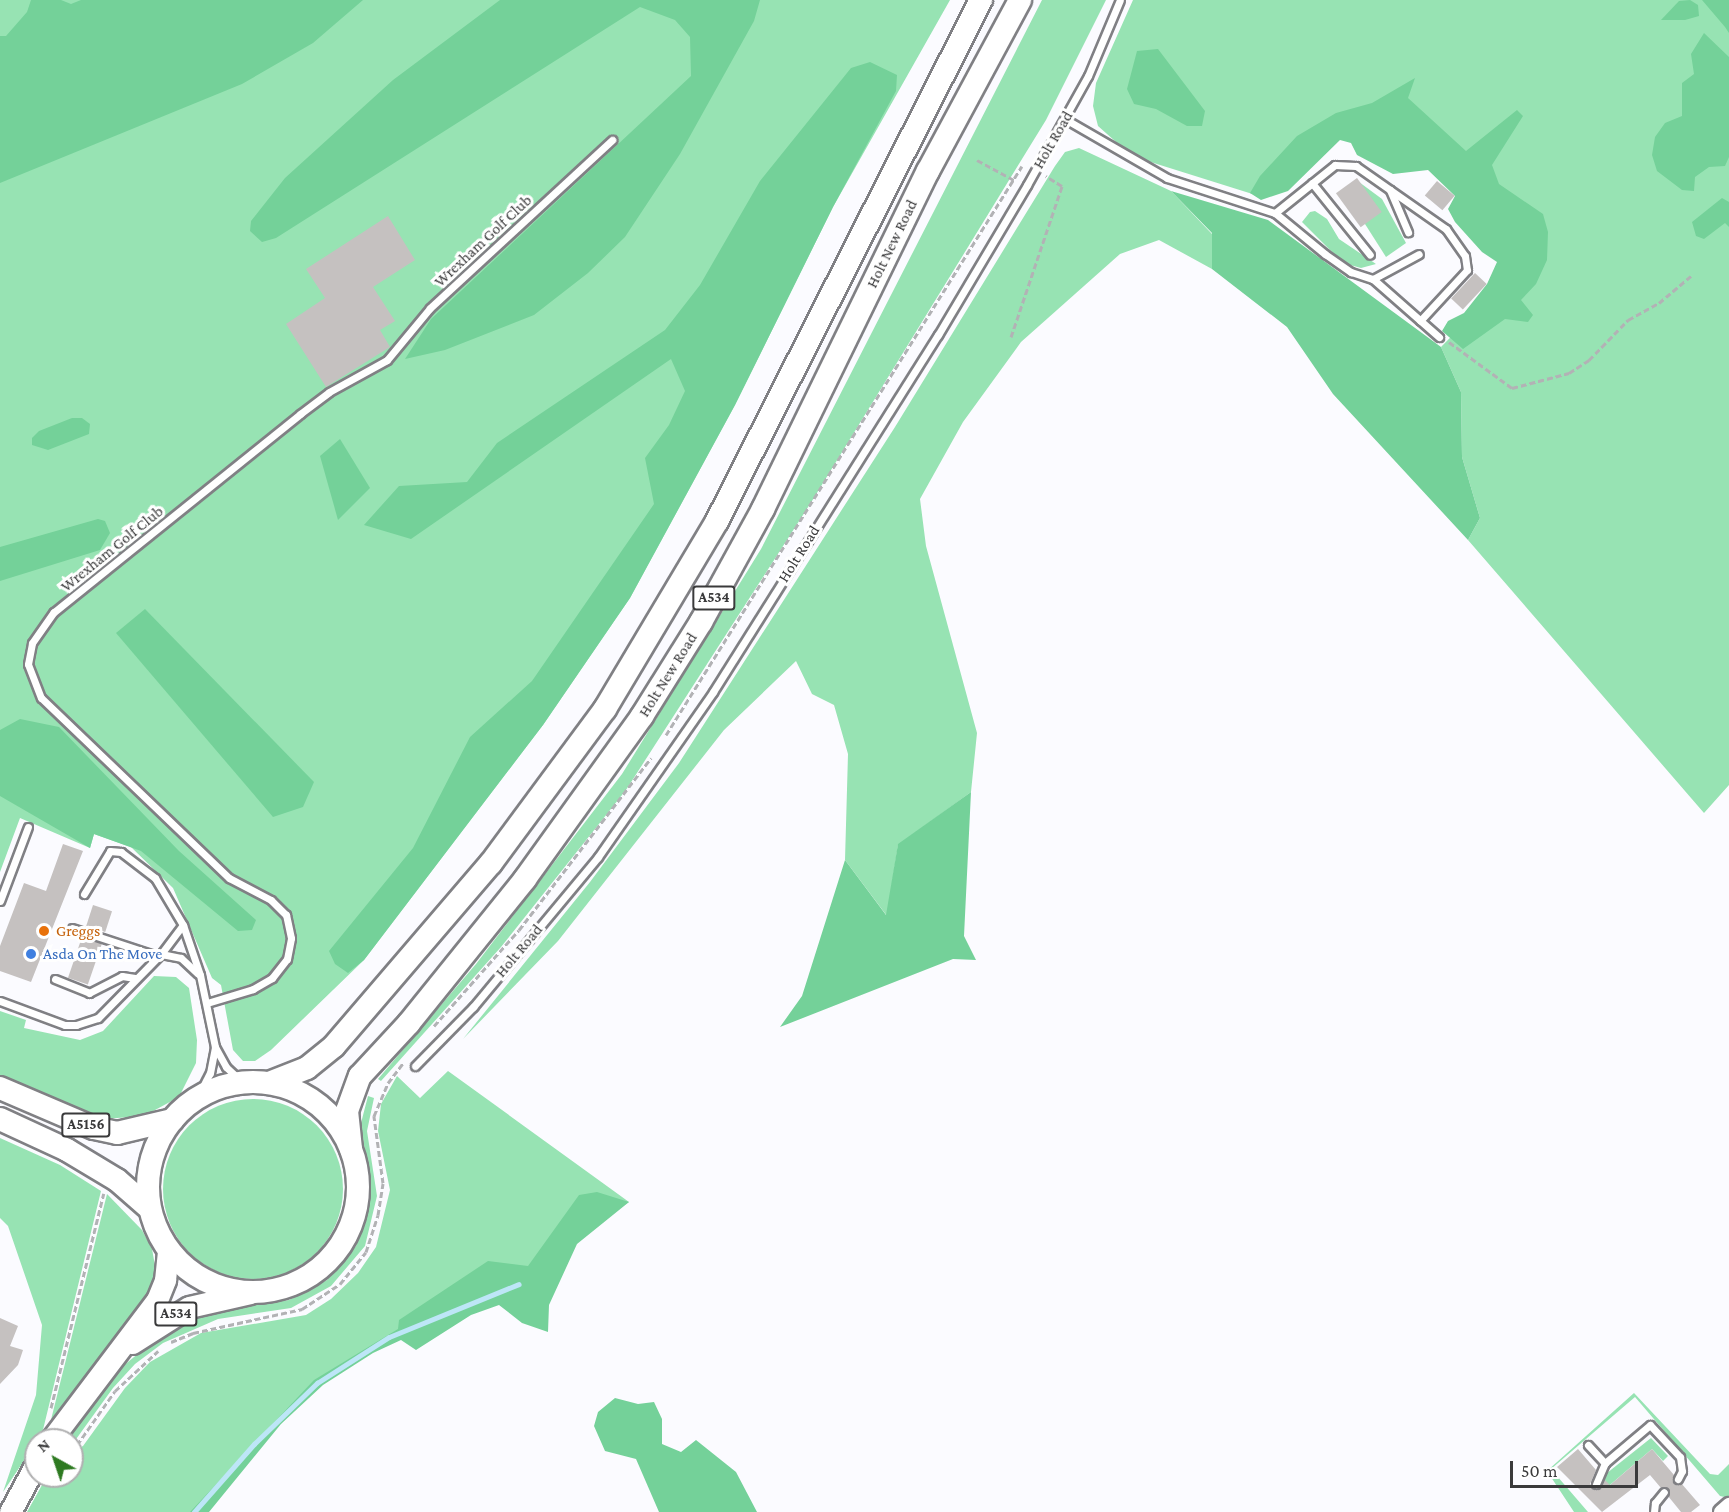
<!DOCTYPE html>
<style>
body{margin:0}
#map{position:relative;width:1729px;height:1512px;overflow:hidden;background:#fbfbff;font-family:"Crimson Pro",serif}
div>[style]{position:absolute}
.green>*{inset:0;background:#97e3b3}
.round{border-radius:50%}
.forest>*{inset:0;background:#74d199}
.stream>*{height:5px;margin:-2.5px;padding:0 2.5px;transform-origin:2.5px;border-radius:2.5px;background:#bde6f7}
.building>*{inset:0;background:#c5c1c0;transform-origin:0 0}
.path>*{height:3px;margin-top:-1.5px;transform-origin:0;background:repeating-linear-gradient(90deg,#b2b2b5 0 6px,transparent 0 9px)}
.roads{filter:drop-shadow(2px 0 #808084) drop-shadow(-2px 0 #808084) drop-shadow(0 2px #808084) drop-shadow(0 -2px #808084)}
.service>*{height:7px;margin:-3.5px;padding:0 3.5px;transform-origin:3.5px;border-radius:3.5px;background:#fff}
.minor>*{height:14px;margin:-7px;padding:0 7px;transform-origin:7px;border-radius:7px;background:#fff}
.primary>*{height:21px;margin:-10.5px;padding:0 10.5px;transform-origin:10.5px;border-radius:10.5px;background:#fff}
.trunk>*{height:22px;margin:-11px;padding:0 11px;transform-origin:11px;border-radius:11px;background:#fff}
.trunk>.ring{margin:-11px;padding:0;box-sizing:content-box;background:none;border:22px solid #fff;border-radius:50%}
.dots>*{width:16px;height:16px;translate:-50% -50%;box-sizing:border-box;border:3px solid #fff;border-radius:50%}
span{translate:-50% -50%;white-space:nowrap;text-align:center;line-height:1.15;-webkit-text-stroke:6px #fff;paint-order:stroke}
.shield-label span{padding:2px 4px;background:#fff;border:2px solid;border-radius:4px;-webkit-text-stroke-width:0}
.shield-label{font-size:15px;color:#3a3a3b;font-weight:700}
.street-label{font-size:16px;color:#3a3a3b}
.food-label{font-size:16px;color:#c56008}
.left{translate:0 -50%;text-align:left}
.shop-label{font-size:16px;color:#366cbe}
.north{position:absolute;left:24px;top:1428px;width:60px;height:60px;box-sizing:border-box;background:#fff;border:2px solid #b0b0b1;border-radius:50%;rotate:320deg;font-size:16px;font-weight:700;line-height:24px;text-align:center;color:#3a3a3b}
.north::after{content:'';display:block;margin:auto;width:21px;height:27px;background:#2e7a21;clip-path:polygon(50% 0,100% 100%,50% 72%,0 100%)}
.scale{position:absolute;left:1510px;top:1461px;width:128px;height:27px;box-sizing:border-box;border:3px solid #3a3a3b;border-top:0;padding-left:8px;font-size:18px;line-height:21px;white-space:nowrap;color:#3a3a3b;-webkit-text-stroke:4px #fff;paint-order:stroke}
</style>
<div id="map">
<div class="green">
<i style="clip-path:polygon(0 0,950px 0,833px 207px,735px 405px,630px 598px,543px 725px,364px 960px,271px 1050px,255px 1061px,243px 1061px,233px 1050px,221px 985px,212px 978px,173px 888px,131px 847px,94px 834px,90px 848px,20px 818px,0 872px)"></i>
<i style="clip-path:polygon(1042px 0,1106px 0,1046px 120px,812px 501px,626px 790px,501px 947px,381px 1081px,378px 1079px,476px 964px,622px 774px,761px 549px)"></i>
<i style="clip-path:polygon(1133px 0,1722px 0,1729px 10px,1729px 785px,1704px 813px,1468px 540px,1480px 518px,1462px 457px,1461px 392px,1441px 347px,1543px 243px,1397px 92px,1262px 197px,1141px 159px,1124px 149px,1098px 126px,1093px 106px,1096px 83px)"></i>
<i style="clip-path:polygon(1079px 148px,1171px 191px,1212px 234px,1212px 269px,1159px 240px,1120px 254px,1021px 342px,963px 422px,920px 499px,926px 546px,977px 733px,971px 792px,898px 845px,887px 916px,845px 860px,848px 754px,834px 705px,812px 694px,796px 661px,724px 730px,558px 941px,463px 1039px,590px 882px,679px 763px,895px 427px,1055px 166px,1065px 152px)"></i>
<i style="clip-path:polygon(1359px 182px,1382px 199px,1406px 243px,1386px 257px,1365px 224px)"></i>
<i style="clip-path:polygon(1315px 211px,1327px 219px,1339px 239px,1376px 264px,1361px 268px,1343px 263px,1302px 222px,1310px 212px)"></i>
<i style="clip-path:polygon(154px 976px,176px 977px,189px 988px,197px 1040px,196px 1063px,179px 1097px,144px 1116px,104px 1119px,0 1077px,0 1011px,26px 1020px,24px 1028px,80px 1040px,103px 1031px)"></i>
<i style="clip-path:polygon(448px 1071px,629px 1202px,571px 1238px,519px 1284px,389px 1337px,317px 1383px,194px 1512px,27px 1512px,47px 1476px,72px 1476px,72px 1452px,83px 1446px,125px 1388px,150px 1362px,201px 1333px,306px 1315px,331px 1299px,358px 1273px,376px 1247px,390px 1190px,378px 1131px,381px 1104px,397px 1076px,420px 1098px)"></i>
<i style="clip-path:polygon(368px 1096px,374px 1098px,367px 1131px,377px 1196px,365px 1246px,331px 1286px,291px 1308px,218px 1319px,163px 1343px,135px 1364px,113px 1388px,74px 1442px,67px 1440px,123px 1366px,150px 1344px,188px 1322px,225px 1309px,289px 1300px,327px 1280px,356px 1246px,366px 1216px,369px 1183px,361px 1123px)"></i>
<i class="round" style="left:163px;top:1099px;width:180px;height:180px"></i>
<i style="clip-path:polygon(0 1138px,60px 1165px,101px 1191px,42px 1434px,3px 1492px,36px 1395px,42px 1325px,8px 1226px,0 1218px)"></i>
<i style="clip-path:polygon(107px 1194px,142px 1230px,152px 1249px,156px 1271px,152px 1290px,49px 1428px)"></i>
<i style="clip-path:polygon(1634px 1393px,1710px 1474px,1718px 1475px,1729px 1464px,1729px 1498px,1720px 1496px,1635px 1397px,1551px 1469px,1588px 1512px,1574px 1512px,1547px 1471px)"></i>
<i style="clip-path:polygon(1651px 1438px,1668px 1456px,1663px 1461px,1652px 1449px,1604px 1490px,1602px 1477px)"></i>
</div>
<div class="forest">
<i style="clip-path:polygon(31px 0,61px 0,71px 4px,81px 0,363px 0,313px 43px,242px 84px,0 183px,0 36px,6px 36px,27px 12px)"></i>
<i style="clip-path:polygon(500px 0,760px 0,754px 21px,680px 154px,625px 237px,588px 273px,534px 315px,445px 350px,405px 359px,431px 319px,691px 76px,690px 37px,675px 20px,640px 7px,276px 238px,262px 242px,250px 231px,251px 221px,285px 178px,393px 80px)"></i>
<i style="clip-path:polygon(1690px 0,1698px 5px,1699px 16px,1685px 20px,1661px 20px,1679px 1px)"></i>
<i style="clip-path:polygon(1702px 0,1729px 0,1729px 33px,1725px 27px)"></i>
<i style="clip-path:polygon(1704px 33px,1729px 57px,1729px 157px,1725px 166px,1709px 167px,1695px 177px,1694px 191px,1682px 190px,1657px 171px,1652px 155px,1655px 137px,1665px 123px,1682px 116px,1682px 83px,1694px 74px,1691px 54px)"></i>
<i style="clip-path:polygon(1158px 49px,1205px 111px,1202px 126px,1187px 126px,1156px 109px,1134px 104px,1127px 89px,1137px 51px)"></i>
<i style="clip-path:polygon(870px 62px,897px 75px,896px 91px,833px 207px,735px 405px,630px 598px,543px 725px,364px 960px,348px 973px,335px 964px,329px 951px,413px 848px,470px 737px,532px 681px,654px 504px,645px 458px,669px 425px,685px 391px,671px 359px,411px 539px,364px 525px,399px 486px,467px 482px,497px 443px,665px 330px,700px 285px,760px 181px,851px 68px)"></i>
<i style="clip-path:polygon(1415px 78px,1408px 98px,1466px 151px,1517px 110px,1523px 116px,1492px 165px,1499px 184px,1543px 214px,1548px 232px,1547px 260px,1536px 284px,1521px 300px,1533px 315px,1528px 322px,1505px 319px,1463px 349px,1442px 331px,1448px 321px,1464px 313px,1487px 284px,1497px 262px,1482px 252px,1455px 222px,1448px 209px,1455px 196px,1428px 170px,1393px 174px,1357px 155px,1351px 143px,1340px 140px,1288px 191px,1261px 200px,1250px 193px,1260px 176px,1297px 136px,1336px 113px,1372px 103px)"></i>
<i style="clip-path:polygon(1171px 191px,1268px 220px,1441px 347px,1461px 392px,1462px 457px,1480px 518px,1468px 540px,1333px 394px,1287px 327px,1212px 269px,1212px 233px)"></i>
<i style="clip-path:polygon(1722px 198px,1729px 202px,1729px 227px,1725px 223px,1704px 239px,1696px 236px,1692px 222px)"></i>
<i style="clip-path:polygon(72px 418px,82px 418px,90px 424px,89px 434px,48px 450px,32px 445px,32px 438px,39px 431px)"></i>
<i style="clip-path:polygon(340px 439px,370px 488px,338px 520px,320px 456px)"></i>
<i style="clip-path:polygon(98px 519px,105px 521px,110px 533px,100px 550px,0 581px,0 547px)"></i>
<i style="clip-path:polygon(145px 609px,314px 782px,303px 807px,273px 817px,116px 633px)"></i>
<i style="clip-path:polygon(20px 719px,59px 727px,179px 851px,256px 920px,252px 930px,238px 931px,141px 851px,94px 834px,90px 848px,0 796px,0 730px)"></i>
<i style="clip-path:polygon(971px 792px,964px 936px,976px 960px,953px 959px,780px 1027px,802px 996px,845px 860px,886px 915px,898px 844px)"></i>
<i style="clip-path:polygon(597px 1192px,629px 1202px,577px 1244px,549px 1305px,548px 1332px,522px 1323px,499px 1305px,471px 1315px,416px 1350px,401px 1340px,373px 1353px,323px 1385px,281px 1424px,209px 1512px,190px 1512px,314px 1380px,398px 1329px,399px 1320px,488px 1261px,528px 1266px,579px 1195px)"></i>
<i style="clip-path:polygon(615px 1398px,638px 1404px,654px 1402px,662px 1419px,662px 1444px,681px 1452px,696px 1440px,736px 1472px,757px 1512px,659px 1512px,636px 1459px,605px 1451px,594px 1426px,598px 1412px)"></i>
</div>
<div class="stream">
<i style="left:194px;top:1512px;width:91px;rotate:-48.6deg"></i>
<i style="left:254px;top:1444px;width:88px;rotate:-44.1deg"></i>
<i style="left:317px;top:1383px;width:85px;rotate:-32.6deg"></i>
<i style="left:389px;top:1337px;width:140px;rotate:-22.2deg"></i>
</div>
<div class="building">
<i style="left:1357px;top:178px;width:42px;height:26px;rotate:54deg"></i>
<i style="left:1437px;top:181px;width:23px;height:19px;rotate:40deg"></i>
<i style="clip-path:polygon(388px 216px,415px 260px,373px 287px,395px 321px,380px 330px,390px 347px,326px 387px,286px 324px,325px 298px,306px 269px)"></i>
<i style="left:1475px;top:273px;width:16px;height:35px;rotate:43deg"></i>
<i style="clip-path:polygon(63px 844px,83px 851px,31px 982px,0 971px,0 946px,24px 883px,46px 891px)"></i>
<i style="left:93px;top:905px;width:20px;height:22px;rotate:18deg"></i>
<i style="left:82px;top:937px;width:21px;height:43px;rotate:19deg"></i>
<i style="clip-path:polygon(0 1318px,18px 1326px,10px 1346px,23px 1350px,18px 1365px,0 1384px)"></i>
<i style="clip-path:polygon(1578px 1449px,1596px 1470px,1590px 1484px,1596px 1490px,1604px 1479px,1610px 1485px,1652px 1449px,1674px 1475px,1674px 1483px,1681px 1483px,1700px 1505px,1691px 1512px,1681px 1512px,1668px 1496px,1668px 1488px,1661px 1488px,1650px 1475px,1602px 1512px,1557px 1467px)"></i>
</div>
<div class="path">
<i style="left:977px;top:160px;width:42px;rotate:28.4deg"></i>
<i style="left:1011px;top:337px;width:159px;rotate:-71.3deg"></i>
<i style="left:1062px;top:186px;width:19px;rotate:-148deg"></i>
<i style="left:1449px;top:342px;width:78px;rotate:36.1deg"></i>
<i style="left:1512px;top:388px;width:59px;rotate:-14.7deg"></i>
<i style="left:1569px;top:373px;width:24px;rotate:-33deg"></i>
<i style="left:1589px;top:360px;width:56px;rotate:-45.7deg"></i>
<i style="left:1628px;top:320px;width:35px;rotate:-29deg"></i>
<i style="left:1659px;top:303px;width:42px;rotate:-40.2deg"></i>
<i style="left:666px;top:735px;width:671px;rotate:-57.97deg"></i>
<i style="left:434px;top:1026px;width:128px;rotate:-48.5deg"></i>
<i style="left:519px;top:930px;width:217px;rotate:-52.5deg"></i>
<i style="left:171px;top:1342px;width:24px;rotate:-22deg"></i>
<i style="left:193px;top:1333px;width:112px;rotate:-12.4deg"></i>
<i style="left:302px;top:1309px;width:45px;rotate:-33.3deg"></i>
<i style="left:340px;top:1284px;width:41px;rotate:-50.9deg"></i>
<i style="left:366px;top:1252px;width:39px;rotate:-72deg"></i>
<i style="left:378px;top:1215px;width:32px;rotate:-81deg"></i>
<i style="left:383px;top:1183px;width:68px;rotate:-97.7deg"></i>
<i style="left:374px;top:1116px;width:36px;rotate:-67deg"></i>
<i style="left:388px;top:1083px;width:25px;rotate:-53deg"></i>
<i style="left:51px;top:1408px;width:221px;rotate:-76.2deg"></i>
<i style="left:72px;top:1444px;width:5px;rotate:11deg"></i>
<i style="left:77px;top:1445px;width:66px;rotate:-54.9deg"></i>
<i style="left:115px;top:1391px;width:59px;rotate:-42.9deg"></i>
</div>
<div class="roads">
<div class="service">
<i style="left:1065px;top:119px;width:118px;rotate:30deg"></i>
<i style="left:1167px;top:178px;width:114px;rotate:18deg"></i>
<i style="left:1275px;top:213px;width:65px;rotate:39.4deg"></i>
<i style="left:1325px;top:254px;width:32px;rotate:35deg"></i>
<i style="left:1351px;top:272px;width:23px;rotate:18deg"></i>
<i style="left:1373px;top:279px;width:88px;rotate:41.3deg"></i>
<i style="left:1312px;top:183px;width:92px;rotate:51.1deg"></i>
<i style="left:1390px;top:190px;width:46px;rotate:66.8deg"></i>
<i style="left:1275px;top:213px;width:77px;rotate:-38.7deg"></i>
<i style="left:1335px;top:165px;width:21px;rotate:3deg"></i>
<i style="left:1356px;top:166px;width:110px;rotate:35deg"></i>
<i style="left:1446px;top:229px;width:33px;rotate:55deg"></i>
<i style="left:1465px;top:256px;width:14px;rotate:82deg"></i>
<i style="left:1467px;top:270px;width:69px;rotate:132.7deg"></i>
<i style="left:1373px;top:279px;width:52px;rotate:-28.5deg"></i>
<i style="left:84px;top:894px;width:50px;rotate:-58.8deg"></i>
<i style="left:110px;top:851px;width:11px;rotate:5deg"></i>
<i style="left:121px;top:852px;width:43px;rotate:37.4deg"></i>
<i style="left:155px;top:878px;width:55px;rotate:59.2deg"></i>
<i style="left:183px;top:925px;width:53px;rotate:71.2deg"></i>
<i style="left:200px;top:975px;width:74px;rotate:78.2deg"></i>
<i style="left:215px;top:1047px;width:23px;rotate:61deg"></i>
<i style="left:226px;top:1067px;width:22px;rotate:43deg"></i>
<i style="left:0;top:901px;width:79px;rotate:-69.3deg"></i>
<i style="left:72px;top:928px;width:89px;rotate:18.2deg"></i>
<i style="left:161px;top:954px;width:36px;rotate:-53deg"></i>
<i style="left:55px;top:979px;width:37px;rotate:22deg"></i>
<i style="left:89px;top:993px;width:37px;rotate:-27deg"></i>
<i style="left:122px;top:976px;width:13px;rotate:9deg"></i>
<i style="left:0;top:1001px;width:69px;rotate:20.3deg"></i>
<i style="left:65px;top:1025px;width:11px"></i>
<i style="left:76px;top:1025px;width:23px;rotate:-18deg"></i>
<i style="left:98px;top:1018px;width:90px;rotate:-45.5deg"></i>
<i style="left:161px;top:954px;width:20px;rotate:11deg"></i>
<i style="left:181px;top:958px;width:23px;rotate:43deg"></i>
<i style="left:207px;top:1003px;width:48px;rotate:-16.9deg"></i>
<i style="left:253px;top:989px;width:22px;rotate:-30deg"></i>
<i style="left:272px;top:978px;width:24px;rotate:-52deg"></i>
<i style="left:287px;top:959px;width:21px;rotate:-79deg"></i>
<i style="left:291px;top:938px;width:24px;rotate:-102deg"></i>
<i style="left:286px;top:915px;width:21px;rotate:-135deg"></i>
<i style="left:271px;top:900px;width:47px;rotate:-152.4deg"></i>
<i style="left:229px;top:878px;width:260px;rotate:-136.2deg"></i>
<i style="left:41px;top:698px;width:36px;rotate:-111deg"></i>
<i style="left:28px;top:664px;width:21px;rotate:-79deg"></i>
<i style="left:32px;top:643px;width:38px;rotate:-55deg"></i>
<i style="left:54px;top:612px;width:316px;rotate:-38.8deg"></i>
<i style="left:300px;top:414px;width:36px;rotate:-37deg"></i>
<i style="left:329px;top:392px;width:66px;rotate:-28.9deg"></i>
<i style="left:387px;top:360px;width:67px;rotate:-50.4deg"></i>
<i style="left:430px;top:308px;width:248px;rotate:-42.7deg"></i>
<i style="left:415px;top:1066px;width:83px;rotate:-45.5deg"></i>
<i style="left:473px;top:1007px;width:195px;rotate:-50.2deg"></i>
<i style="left:598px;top:857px;width:201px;rotate:-55.1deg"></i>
<i style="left:713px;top:692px;width:422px;rotate:-57.8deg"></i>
<i style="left:938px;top:335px;width:174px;rotate:-59.3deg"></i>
<i style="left:1027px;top:185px;width:125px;rotate:-60.8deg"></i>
<i style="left:1088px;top:76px;width:82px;rotate:-67.2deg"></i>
<i style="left:197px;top:1098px;width:28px;rotate:-63deg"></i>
<i style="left:210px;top:1073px;width:26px;rotate:-79deg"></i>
<i style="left:1588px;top:1445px;width:25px;rotate:47deg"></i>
<i style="left:1596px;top:1484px;width:23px;rotate:-67deg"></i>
<i style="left:1605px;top:1463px;width:59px;rotate:-40.2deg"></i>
<i style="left:1650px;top:1425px;width:44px;rotate:46.8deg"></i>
<i style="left:1680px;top:1457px;width:14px;rotate:82deg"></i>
<i style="left:1682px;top:1471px;width:9px;rotate:117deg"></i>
<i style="left:1654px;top:1512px;width:9px;rotate:-84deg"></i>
<i style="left:1655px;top:1503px;width:14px;rotate:-51deg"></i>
</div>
<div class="minor">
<i style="left:1721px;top:1512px;width:11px;rotate:-41deg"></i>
</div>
<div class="primary">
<i style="left:132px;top:1343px;width:67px;rotate:-32.3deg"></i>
<i style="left:189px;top:1307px;width:63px;rotate:-12.9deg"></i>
<i style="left:51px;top:1440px;width:176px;rotate:-52.9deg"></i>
<i style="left:157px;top:1300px;width:22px;rotate:-68deg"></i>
<i style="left:165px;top:1280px;width:30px;rotate:-84deg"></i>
<i style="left:10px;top:1512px;width:55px;rotate:-61.6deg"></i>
</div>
<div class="trunk">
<i class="ring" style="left:148px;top:1082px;width:188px;height:188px"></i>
<i style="left:269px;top:1083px;width:41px;rotate:-21.5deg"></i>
<i style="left:307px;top:1068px;width:35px;rotate:-39deg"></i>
<i style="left:334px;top:1046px;width:241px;rotate:-49.4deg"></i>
<i style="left:491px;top:863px;width:192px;rotate:-53.5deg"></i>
<i style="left:605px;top:709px;width:219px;rotate:-59.2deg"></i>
<i style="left:717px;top:521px;width:584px;rotate:-63.13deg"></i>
<i style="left:0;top:1088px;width:102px;rotate:23.1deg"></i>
<i style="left:94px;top:1128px;width:24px;rotate:12deg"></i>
<i style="left:117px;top:1133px;width:57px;rotate:-13.3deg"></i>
<i style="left:0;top:1119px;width:74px;rotate:24.8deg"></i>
<i style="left:67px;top:1150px;width:58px;rotate:31deg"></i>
<i style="left:117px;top:1180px;width:43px;rotate:41.2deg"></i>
<i style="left:351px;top:1149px;width:38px;rotate:-96deg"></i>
<i style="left:347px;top:1111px;width:37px;rotate:-70deg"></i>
<i style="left:360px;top:1076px;width:72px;rotate:-47.2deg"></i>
<i style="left:409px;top:1023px;width:185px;rotate:-51.1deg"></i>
<i style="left:525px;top:879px;width:201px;rotate:-54.3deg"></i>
<i style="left:642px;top:716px;width:111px;rotate:-57.9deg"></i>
<i style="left:701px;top:622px;width:129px;rotate:-61.2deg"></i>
<i style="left:763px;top:509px;width:376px;rotate:-64deg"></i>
<i style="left:928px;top:171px;width:194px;rotate:-61.7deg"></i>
</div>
</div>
<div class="dots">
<i style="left:44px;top:931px;background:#e8710a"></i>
<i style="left:31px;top:954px;background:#3f7fe0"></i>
</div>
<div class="shield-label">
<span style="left:714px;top:598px">A534</span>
<span style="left:86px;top:1125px">A5156</span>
<span style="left:176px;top:1314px">A534</span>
</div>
<div class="street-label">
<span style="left:1053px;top:140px;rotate:-60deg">Holt Road</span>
<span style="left:483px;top:241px;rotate:-43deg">Wrexham Golf Club</span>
<span style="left:892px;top:244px;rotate:-64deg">Holt New Road</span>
<span style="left:112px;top:549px;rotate:-39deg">Wrexham Golf Club</span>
<span style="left:799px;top:554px;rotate:-58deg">Holt Road</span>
<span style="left:668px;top:675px;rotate:-58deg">Holt New Road</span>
<span style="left:519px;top:951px;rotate:-50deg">Holt Road</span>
</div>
<div class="food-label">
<span class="left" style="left:56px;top:931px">Greggs</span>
</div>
<div class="shop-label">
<span class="left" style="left:43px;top:954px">Asda On The Move</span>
</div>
<div class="north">N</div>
<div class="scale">50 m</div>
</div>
